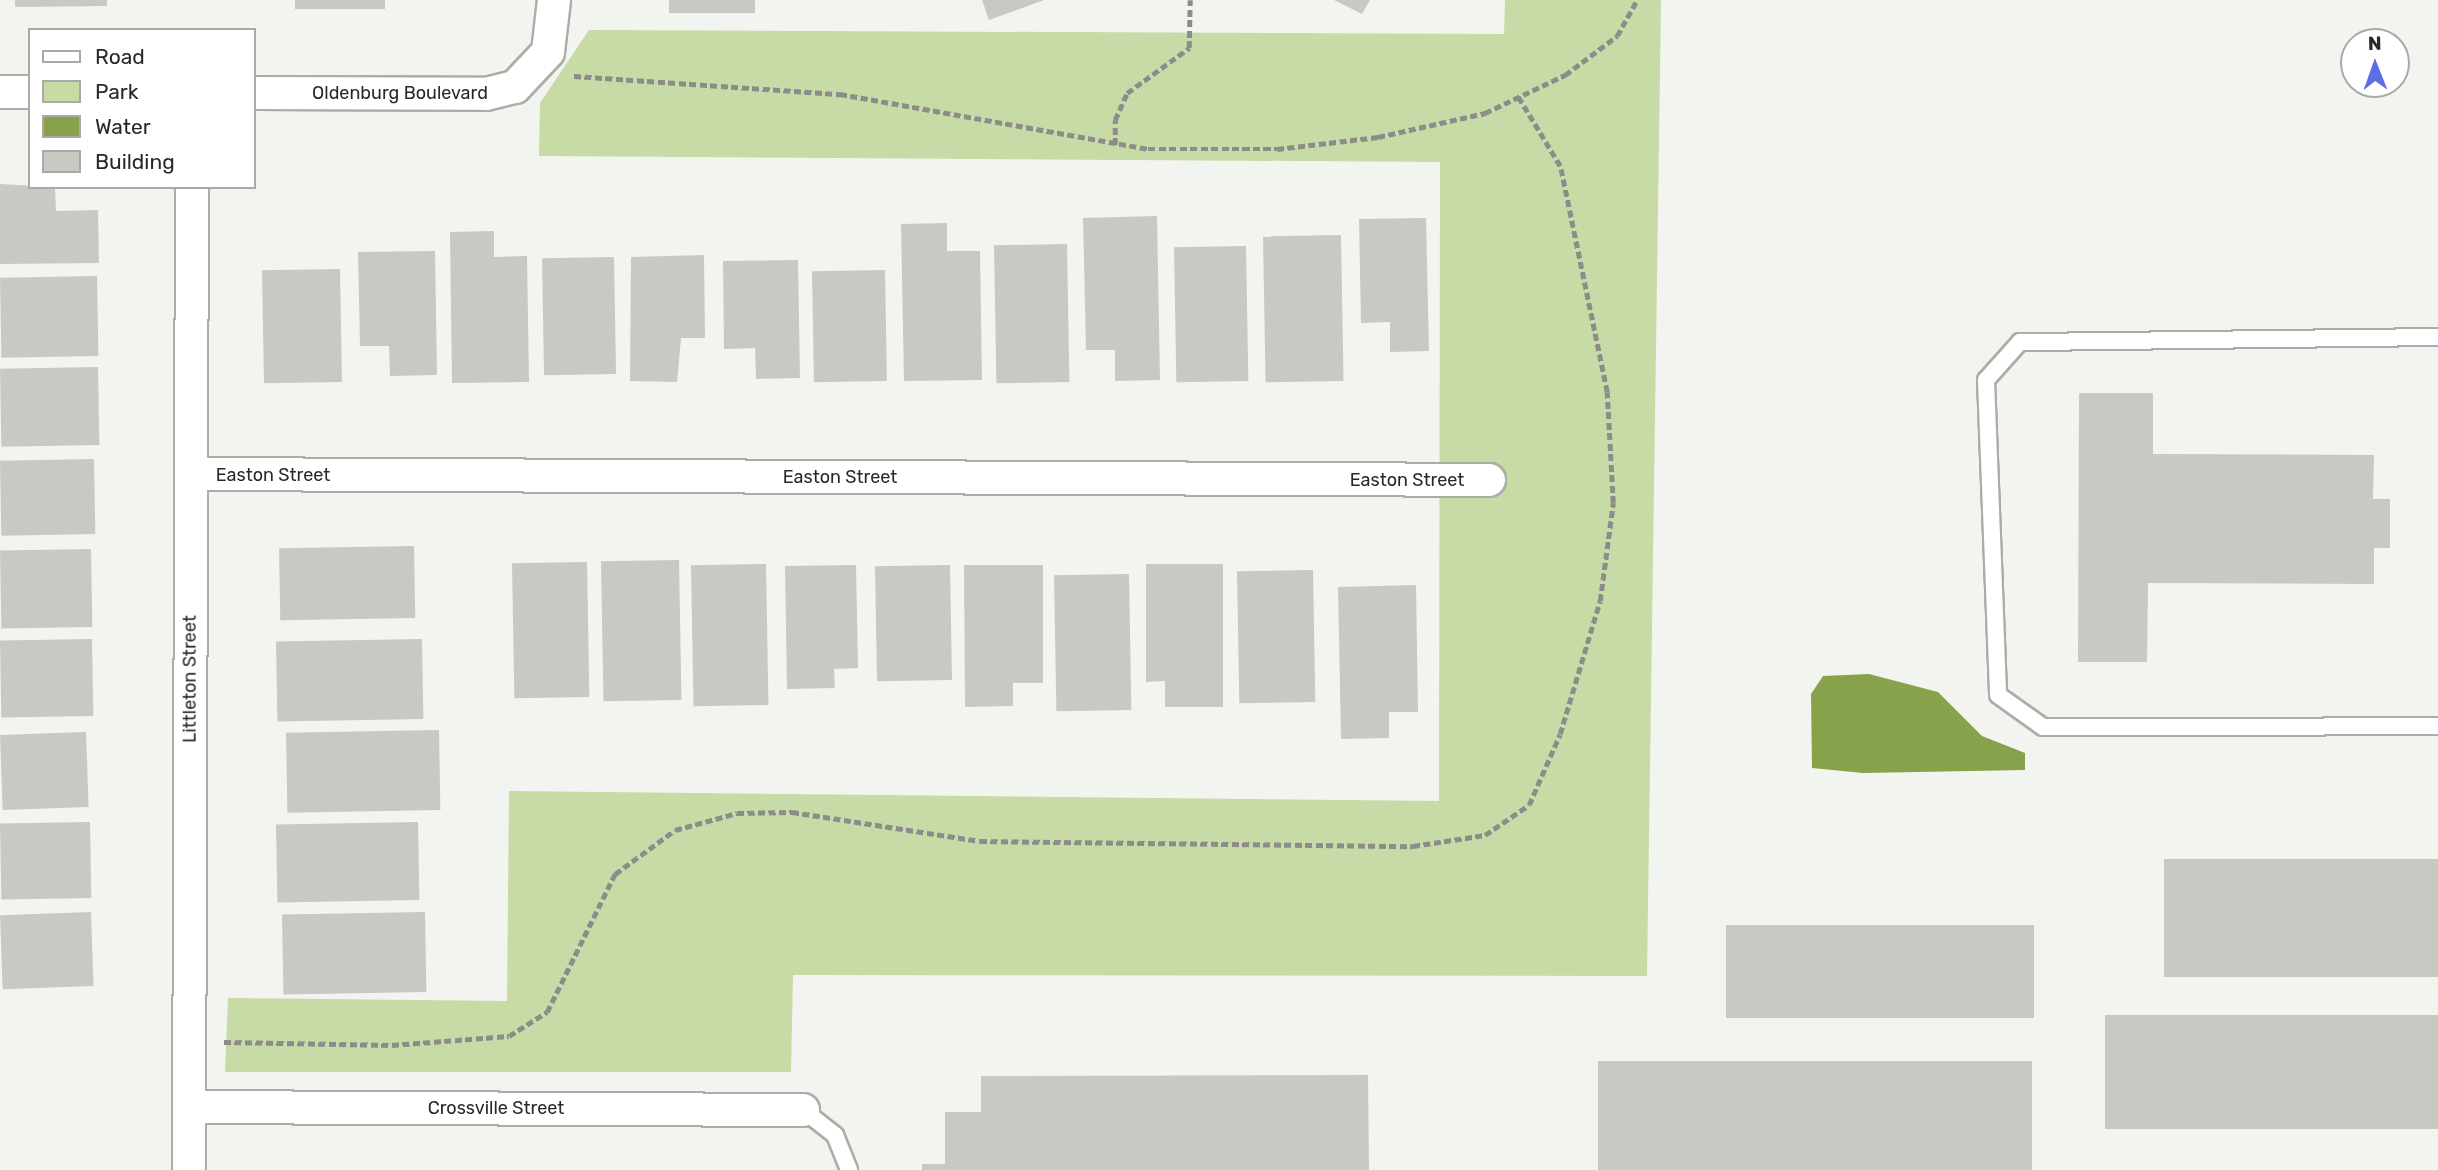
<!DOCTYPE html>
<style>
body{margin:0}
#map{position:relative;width:2438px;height:1170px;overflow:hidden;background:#f2f4ef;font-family:Rubik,sans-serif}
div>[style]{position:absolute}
.green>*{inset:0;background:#c8daa5}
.water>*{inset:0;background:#88a24c}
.building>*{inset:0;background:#c7c9c3;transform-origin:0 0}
.path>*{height:4.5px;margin-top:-2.25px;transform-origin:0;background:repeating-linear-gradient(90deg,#8c8d8a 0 7px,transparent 0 10.5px)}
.roads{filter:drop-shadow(2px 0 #abada7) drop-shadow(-2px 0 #abada7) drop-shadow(0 2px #abada7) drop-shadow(0 -2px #abada7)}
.service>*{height:16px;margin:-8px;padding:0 8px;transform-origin:8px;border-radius:8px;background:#fff}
.minor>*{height:32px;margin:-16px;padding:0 16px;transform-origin:16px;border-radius:16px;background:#fff}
span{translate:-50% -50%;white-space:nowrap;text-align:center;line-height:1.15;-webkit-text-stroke:7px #fff;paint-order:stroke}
.street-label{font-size:18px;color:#282826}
.legend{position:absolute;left:28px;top:28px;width:228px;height:161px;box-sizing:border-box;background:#fff;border:2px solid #a9a9a8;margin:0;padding:9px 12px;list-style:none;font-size:21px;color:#282826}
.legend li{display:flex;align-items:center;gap:14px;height:35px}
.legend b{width:35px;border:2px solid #a9a9a8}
.north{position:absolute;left:2340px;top:28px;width:70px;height:70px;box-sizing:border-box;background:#fff;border:2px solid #a9a9a8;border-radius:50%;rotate:359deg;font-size:19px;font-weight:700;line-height:28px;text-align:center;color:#282826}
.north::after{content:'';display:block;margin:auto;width:24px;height:32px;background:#5d6ee5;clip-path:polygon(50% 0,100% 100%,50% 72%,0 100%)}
</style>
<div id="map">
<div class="green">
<i style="clip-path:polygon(1505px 0,1661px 0,1647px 976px,793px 975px,791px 1072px,225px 1072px,228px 998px,507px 1001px,509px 791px,1439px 801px,1440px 162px,539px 156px,540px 103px,589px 30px,1504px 34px)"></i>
</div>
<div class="water">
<i style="clip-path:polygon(1869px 674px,1938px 692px,1982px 736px,2025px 753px,2025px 770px,1863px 773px,1812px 768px,1811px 694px,1823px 676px)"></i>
</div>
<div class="building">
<i style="clip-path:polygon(15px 0,107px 0,107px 6px,15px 7px)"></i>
<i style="left:295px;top:0;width:90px;height:9px"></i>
<i style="left:669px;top:0;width:86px;height:13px"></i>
<i style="clip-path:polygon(982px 0,1044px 0,989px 20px)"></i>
<i style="clip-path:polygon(1334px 0,1370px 0,1362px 14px)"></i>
<i style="clip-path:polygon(0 184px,55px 187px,56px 211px,98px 210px,99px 263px,0 264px)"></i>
<i style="clip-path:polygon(1157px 216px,1160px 380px,1115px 381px,1115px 350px,1086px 350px,1083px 218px)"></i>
<i style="clip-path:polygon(1426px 218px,1429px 351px,1390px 352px,1390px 322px,1361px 323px,1359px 219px)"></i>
<i style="clip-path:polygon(947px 223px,947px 251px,980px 251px,982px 380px,904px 381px,901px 224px)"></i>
<i style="clip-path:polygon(494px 231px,494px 257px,527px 256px,529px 382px,452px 383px,450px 232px)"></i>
<i style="left:1341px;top:235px;width:146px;height:78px;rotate:89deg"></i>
<i style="left:1067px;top:244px;width:138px;height:73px;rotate:89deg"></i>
<i style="left:1246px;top:246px;width:135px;height:72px;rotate:89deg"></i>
<i style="clip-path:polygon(435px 251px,437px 375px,390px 376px,389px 346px,360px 346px,358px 252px)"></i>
<i style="clip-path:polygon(704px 255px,705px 338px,681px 338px,677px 382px,630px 381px,631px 257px)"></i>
<i style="left:614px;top:257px;width:117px;height:72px;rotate:89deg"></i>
<i style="clip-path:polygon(798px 260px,800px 378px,756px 379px,755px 348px,724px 349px,723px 261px)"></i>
<i style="left:340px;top:269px;width:113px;height:78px;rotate:89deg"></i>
<i style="left:885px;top:270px;width:111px;height:73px;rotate:89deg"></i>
<i style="left:97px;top:276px;width:80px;height:97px;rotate:89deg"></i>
<i style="left:98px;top:367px;width:78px;height:98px;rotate:89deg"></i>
<i style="clip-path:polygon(2079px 393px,2153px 393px,2153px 454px,2374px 455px,2373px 499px,2390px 499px,2390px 548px,2374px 548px,2374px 584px,2148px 583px,2147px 662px,2078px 662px)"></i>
<i style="left:94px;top:459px;width:75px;height:94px;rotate:89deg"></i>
<i style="left:414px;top:546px;width:72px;height:135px;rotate:89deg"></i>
<i style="left:91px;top:549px;width:78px;height:91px;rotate:89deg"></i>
<i style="left:679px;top:560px;width:140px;height:78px;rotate:89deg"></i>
<i style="left:587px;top:562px;width:135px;height:75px;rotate:89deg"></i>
<i style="left:766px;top:564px;width:141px;height:75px;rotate:89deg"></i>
<i style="clip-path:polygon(1146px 564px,1223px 564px,1223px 707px,1165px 707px,1165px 681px,1146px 682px)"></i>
<i style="clip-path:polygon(856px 565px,858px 668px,834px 669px,835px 688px,787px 689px,785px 566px)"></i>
<i style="left:950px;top:565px;width:115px;height:75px;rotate:89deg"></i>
<i style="clip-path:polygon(964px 565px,1043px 565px,1043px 683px,1013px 683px,1013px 706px,965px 707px)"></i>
<i style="left:1313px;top:570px;width:132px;height:76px;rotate:89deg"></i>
<i style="left:1129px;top:574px;width:136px;height:75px;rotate:89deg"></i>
<i style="clip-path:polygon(1416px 585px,1418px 712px,1389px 712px,1389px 738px,1341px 739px,1338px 587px)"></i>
<i style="left:92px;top:639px;width:77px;height:92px;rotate:89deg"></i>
<i style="left:422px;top:639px;width:80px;height:146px;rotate:89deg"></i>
<i style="left:439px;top:730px;width:80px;height:153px;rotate:89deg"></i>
<i style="left:86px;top:732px;width:75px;height:86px;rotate:88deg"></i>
<i style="left:90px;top:822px;width:76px;height:90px;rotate:89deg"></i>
<i style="left:418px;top:822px;width:78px;height:142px;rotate:89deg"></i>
<i style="left:2164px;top:859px;width:274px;height:118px"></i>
<i style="left:91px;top:912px;width:74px;height:91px;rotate:88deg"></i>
<i style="left:425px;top:912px;width:80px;height:143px;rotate:89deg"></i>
<i style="left:2034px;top:925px;width:93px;height:308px;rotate:90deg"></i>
<i style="left:2105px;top:1015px;width:333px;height:114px"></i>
<i style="left:1598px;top:1061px;width:434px;height:109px"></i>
<i style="clip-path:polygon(1368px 1075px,1369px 1170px,922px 1170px,922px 1164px,945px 1164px,945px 1112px,981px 1112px,981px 1076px)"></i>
</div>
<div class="path">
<i style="left:574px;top:76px;width:267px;rotate:3.9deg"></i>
<i style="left:840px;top:94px;width:313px;rotate:10.1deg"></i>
<i style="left:1148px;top:149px;width:129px"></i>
<i style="left:1277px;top:149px;width:102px;rotate:-6.8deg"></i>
<i style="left:1378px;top:137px;width:110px;rotate:-12.6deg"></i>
<i style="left:1485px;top:113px;width:89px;rotate:-25.4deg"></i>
<i style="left:1565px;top:75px;width:65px;rotate:-36.9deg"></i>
<i style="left:1617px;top:36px;width:41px;rotate:-60.9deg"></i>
<i style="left:1115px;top:145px;width:25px;rotate:-90deg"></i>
<i style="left:1115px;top:120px;width:30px;rotate:-66deg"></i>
<i style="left:1127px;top:93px;width:77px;rotate:-36deg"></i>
<i style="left:1189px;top:48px;width:48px;rotate:-88.8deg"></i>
<i style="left:224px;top:1042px;width:168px;rotate:1deg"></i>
<i style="left:392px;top:1045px;width:117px;rotate:-4.4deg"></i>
<i style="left:509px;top:1036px;width:45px;rotate:-32.3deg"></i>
<i style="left:547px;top:1012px;width:154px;rotate:-63.8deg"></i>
<i style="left:615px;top:874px;width:74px;rotate:-36.3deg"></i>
<i style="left:675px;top:830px;width:64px;rotate:-15.3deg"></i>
<i style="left:737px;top:813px;width:55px;rotate:-1deg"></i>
<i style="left:792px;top:812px;width:190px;rotate:8.8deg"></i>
<i style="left:980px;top:841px;width:433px;rotate:0.7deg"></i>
<i style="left:1413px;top:846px;width:73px;rotate:-8.7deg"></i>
<i style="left:1485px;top:835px;width:53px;rotate:-34.3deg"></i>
<i style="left:1529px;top:805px;width:77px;rotate:-66.4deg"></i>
<i style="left:1560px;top:734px;width:139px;rotate:-73.3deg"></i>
<i style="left:1600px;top:601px;width:99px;rotate:-82.4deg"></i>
<i style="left:1613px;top:503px;width:111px;rotate:-93.1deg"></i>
<i style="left:1607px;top:392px;width:231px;rotate:-101.7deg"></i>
<i style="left:1560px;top:166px;width:81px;rotate:-121.3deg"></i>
</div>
<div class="roads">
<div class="service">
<i style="left:2438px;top:337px;width:418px;rotate:179.3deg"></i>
<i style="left:2020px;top:342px;width:51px;rotate:131.8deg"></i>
<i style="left:1986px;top:380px;width:315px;rotate:87.8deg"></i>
<i style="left:1998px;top:695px;width:55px;rotate:35.4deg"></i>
<i style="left:2043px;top:727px;width:395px;rotate:-0.1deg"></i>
<i style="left:803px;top:1110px;width:41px;rotate:38deg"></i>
<i style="left:835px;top:1135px;width:38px;rotate:68deg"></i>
</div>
<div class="minor">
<i style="left:0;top:92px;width:30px"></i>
<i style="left:254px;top:93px;width:232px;rotate:0.2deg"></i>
<i style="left:486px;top:94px;width:30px;rotate:-14deg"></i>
<i style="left:515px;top:87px;width:48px;rotate:-46.7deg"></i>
<i style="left:548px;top:52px;width:52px;rotate:-83.4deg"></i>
<i style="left:191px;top:474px;width:1298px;rotate:0.26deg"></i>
<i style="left:189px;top:1107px;width:614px;rotate:0.28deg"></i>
<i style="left:189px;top:1170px;width:983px;rotate:-89.83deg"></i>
</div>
</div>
<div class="street-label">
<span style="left:400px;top:93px">Oldenburg Boulevard</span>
<span style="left:273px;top:475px">Easton Street</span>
<span style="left:840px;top:477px">Easton Street</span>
<span style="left:1407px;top:480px">Easton Street</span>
<span style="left:190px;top:679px;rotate:-90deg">Littleton Street</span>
<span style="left:496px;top:1108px">Crossville Street</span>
</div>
<ul class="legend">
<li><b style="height:9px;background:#fff"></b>Road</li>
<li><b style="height:19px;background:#c8daa5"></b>Park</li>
<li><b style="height:19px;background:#88a24c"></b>Water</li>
<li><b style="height:19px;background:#c7c9c3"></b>Building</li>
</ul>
<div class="north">N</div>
</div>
